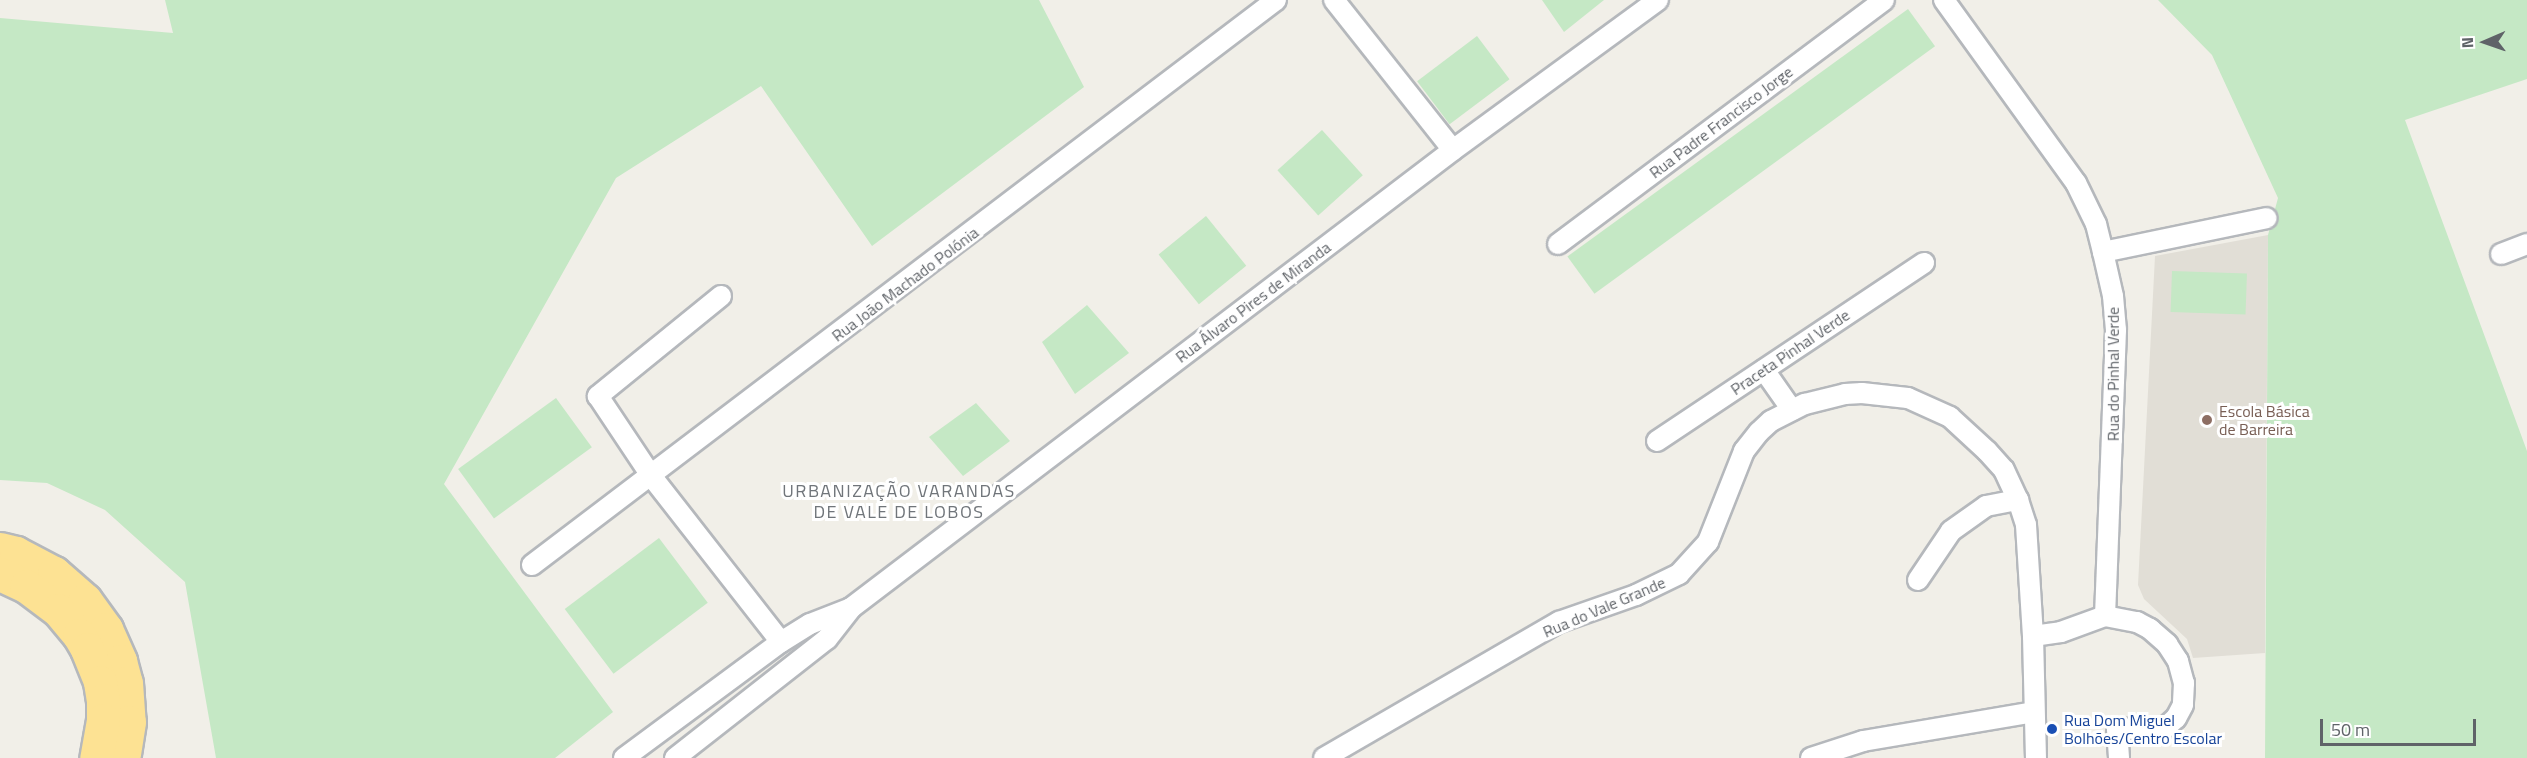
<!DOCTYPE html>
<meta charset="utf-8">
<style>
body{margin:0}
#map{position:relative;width:2527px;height:758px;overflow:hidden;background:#f1efe8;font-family:"Titillium Web",sans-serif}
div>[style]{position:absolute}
.education>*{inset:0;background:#e1ded6}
.green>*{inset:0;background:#c5e8c5;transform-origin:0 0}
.roads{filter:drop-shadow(2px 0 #b5b8bc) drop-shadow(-2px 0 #b5b8bc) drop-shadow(0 2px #b5b8bc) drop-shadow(0 -2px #b5b8bc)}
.minor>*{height:20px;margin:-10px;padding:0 10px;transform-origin:10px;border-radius:10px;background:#fff}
.motorway>*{height:33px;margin:-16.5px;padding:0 16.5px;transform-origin:16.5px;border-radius:16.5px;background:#fde293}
.dots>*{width:16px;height:16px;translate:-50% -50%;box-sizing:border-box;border:3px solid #fff;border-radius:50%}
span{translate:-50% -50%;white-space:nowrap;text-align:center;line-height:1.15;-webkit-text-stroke:6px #fff;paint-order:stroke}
.street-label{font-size:16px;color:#5f6368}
.education-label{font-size:16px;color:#785e54}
.left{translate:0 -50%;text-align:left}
.transit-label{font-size:16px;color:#164399}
.neighbourhood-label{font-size:18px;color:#70757a;letter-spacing:1.5px}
.north{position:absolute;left:2455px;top:12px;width:60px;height:60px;-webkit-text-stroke:4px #fff;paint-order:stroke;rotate:268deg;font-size:16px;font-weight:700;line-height:24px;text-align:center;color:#5f6368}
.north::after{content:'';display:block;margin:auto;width:21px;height:27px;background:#5f6368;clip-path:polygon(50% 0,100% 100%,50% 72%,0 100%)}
.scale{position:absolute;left:2320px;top:719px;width:156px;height:27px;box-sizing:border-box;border:3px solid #5f6368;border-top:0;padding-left:8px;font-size:18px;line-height:21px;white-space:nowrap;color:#5f6368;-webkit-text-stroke:4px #fff;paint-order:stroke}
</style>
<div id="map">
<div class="education">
<i style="clip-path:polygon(2268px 235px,2265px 653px,2193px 658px,2187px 639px,2144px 599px,2138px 585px,2155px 256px)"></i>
</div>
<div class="green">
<i style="clip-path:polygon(165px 0,1039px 0,1084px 87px,872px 246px,761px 86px,616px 178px,444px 484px,613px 712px,555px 758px,216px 758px,185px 582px,105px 510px,47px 483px,0 480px,0 18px,173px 33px)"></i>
<i style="clip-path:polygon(1542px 0,1604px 0,1564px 32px)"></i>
<i style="clip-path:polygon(2158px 0,2527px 0,2527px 79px,2405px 120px,2527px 451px,2527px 758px,2265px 758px,2268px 235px,2278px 198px,2212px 55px)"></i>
<i style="left:1908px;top:9px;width:46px;height:421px;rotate:54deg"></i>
<i style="left:1477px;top:36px;width:54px;height:75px;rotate:53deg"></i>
<i style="left:1322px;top:130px;width:61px;height:60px;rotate:48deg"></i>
<i style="left:1206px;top:216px;width:64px;height:61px;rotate:51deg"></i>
<i style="left:2172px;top:271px;width:75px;height:41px;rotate:2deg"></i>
<i style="clip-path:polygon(1087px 305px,1129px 353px,1075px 394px,1042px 342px)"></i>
<i style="left:556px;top:398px;width:61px;height:121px;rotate:54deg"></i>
<i style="clip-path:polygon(976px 403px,1010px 441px,963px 476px,929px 437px)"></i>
<i style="left:659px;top:538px;width:81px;height:118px;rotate:53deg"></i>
</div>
<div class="roads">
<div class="minor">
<i style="left:1334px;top:0;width:191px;rotate:51.6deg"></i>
<i style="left:1944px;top:0;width:226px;rotate:54.2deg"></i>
<i style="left:2076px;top:183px;width:46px;rotate:64deg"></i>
<i style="left:2096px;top:224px;width:29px;rotate:76deg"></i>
<i style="left:2103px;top:252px;width:45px;rotate:77.2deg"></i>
<i style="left:2113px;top:296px;width:34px;rotate:85deg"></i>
<i style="left:2116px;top:330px;width:286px;rotate:92.2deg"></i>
<i style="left:1558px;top:244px;width:407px;rotate:-36.8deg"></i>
<i style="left:2103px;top:252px;width:167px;rotate:-11.7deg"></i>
<i style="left:2501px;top:254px;width:28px;rotate:-21deg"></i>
<i style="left:721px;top:296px;width:159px;rotate:140.9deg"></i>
<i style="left:598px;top:396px;width:97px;rotate:56.3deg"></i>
<i style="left:652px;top:477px;width:209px;rotate:52deg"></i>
<i style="left:1764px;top:370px;width:49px;rotate:55deg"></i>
<i style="left:1657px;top:441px;width:321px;rotate:-33.7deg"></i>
<i style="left:532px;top:565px;width:934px;rotate:-37.21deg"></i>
<i style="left:1918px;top:580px;width:59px;rotate:-56deg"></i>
<i style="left:1951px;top:531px;width:43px;rotate:-35.5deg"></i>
<i style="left:1986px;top:506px;width:33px;rotate:-11deg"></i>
<i style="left:2033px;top:636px;width:28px;rotate:-8deg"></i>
<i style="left:2061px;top:632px;width:47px;rotate:-20deg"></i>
<i style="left:2105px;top:616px;width:33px;rotate:11deg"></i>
<i style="left:2137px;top:622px;width:15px;rotate:28deg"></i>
<i style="left:2150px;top:629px;width:23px;rotate:41deg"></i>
<i style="left:2167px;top:644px;width:20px;rotate:57deg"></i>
<i style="left:2178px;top:661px;width:23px;rotate:75deg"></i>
<i style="left:2184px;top:683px;width:22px;rotate:93deg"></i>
<i style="left:2183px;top:705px;width:15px;rotate:118deg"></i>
<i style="left:2176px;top:718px;width:15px;rotate:138deg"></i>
<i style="left:2165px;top:728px;width:48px;rotate:178.8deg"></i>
<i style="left:2117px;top:729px;width:29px;rotate:86deg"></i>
<i style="left:624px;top:758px;width:195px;rotate:-36.5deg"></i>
<i style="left:781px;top:642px;width:34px;rotate:-32deg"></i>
<i style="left:810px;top:624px;width:44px;rotate:-21.3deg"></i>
<i style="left:851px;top:608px;width:756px;rotate:-37.26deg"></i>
<i style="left:1453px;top:150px;width:254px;rotate:-36.2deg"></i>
<i style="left:675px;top:758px;width:193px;rotate:-38.1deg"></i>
<i style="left:827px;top:639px;width:39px;rotate:-52deg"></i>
<i style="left:1324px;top:758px;width:272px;rotate:-30.1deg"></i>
<i style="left:1559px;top:622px;width:82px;rotate:-19.3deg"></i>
<i style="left:1636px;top:595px;width:48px;rotate:-26deg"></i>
<i style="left:1679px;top:574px;width:43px;rotate:-47.8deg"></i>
<i style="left:1708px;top:542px;width:98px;rotate:-68.4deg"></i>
<i style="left:1744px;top:451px;width:24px;rotate:-52deg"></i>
<i style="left:1759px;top:432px;width:16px;rotate:-43deg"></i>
<i style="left:1771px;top:421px;width:38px;rotate:-27deg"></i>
<i style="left:1805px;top:404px;width:41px;rotate:-14deg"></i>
<i style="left:1845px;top:394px;width:17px;rotate:-3deg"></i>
<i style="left:1862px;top:393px;width:46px;rotate:6.2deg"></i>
<i style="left:1908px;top:398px;width:46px;rotate:24.3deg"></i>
<i style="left:1950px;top:417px;width:50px;rotate:42.6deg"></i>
<i style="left:1987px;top:451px;width:25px;rotate:48deg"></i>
<i style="left:2004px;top:470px;width:33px;rotate:65deg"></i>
<i style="left:2018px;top:500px;width:26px;rotate:72deg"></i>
<i style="left:2026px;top:525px;width:111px;rotate:86.4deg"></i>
<i style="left:2033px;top:636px;width:122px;rotate:88.6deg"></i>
<i style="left:1811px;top:758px;width:55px;rotate:-18.1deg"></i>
<i style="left:1863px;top:741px;width:173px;rotate:-9.6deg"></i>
</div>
<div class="motorway">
<i style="left:0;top:549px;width:16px;rotate:14deg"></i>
<i style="left:16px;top:553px;width:43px;rotate:27.8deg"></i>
<i style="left:54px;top:573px;width:41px;rotate:41.1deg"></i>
<i style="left:85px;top:600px;width:36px;rotate:54deg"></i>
<i style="left:106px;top:629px;width:35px;rotate:66deg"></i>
<i style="left:120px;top:661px;width:23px;rotate:75deg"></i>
<i style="left:126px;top:683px;width:39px;rotate:86deg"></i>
<i style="left:129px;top:722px;width:36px;rotate:99deg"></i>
<i style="left:0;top:574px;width:29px;rotate:25deg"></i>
<i style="left:26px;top:586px;width:40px;rotate:37deg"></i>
<i style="left:58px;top:610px;width:33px;rotate:50deg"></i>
<i style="left:79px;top:635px;width:16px;rotate:60deg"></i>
<i style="left:87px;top:649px;width:35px;rotate:68deg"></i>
<i style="left:100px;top:682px;width:18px;rotate:81deg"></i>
<i style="left:103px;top:700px;width:20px;rotate:90deg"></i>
<i style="left:103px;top:720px;width:39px;rotate:100deg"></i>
</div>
</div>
<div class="dots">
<i style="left:2207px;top:420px;background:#8d6e63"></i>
<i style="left:2052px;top:729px;background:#1a4fb4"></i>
</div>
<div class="street-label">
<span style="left:1721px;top:122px;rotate:-37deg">Rua Padre Francisco Jorge</span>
<span style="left:905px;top:284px;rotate:-37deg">Rua João Machado Polónia</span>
<span style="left:1253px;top:302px;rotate:-37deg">Rua Álvaro Pires de Miranda</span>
<span style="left:1790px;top:352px;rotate:-34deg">Praceta Pinhal Verde</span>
<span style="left:2113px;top:374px;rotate:-90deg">Rua do Pinhal Verde</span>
<span style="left:1604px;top:607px;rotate:-23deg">Rua do Vale Grande</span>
</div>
<div class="education-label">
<span class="left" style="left:2219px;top:420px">Escola Básica<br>de Barreira</span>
</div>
<div class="transit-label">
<span class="left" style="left:2064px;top:729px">Rua Dom Miguel<br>Bolhões/Centro Escolar</span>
</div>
<div class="neighbourhood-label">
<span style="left:899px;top:502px">URBANIZAÇÃO VARANDAS<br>DE VALE DE LOBOS</span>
</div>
<div class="north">N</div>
<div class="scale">50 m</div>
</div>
